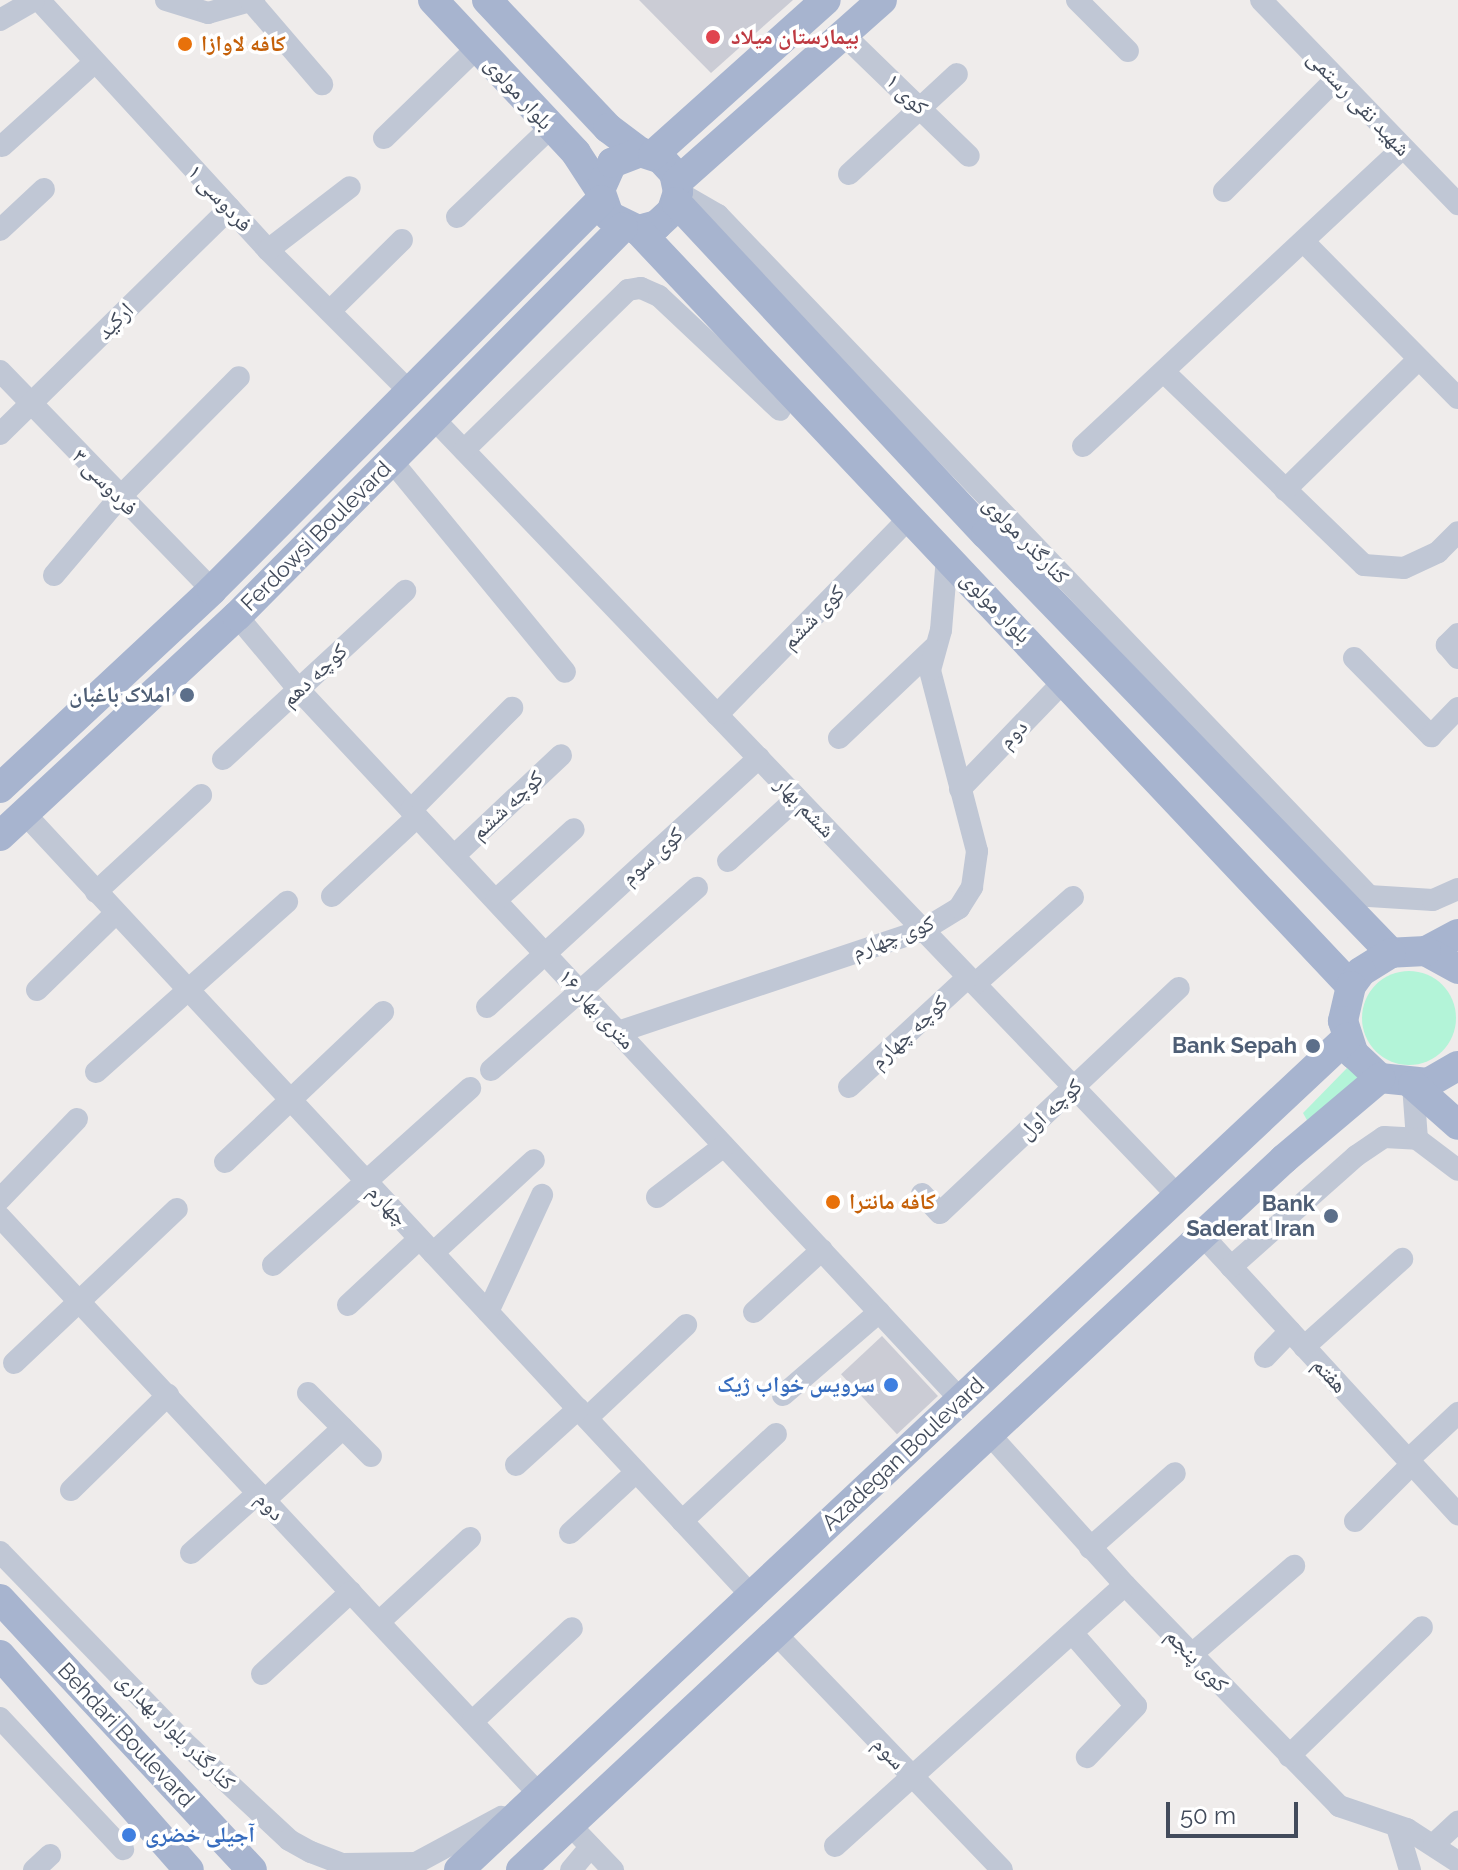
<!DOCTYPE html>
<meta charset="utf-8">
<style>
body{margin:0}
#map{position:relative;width:1458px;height:1870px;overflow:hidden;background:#efeceb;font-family:Raleway,"Noto Naskh Arabic",sans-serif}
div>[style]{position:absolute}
.green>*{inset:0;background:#b3f4d8}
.round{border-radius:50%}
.building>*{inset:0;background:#cbccd5;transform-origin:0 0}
.minor>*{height:22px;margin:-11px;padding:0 11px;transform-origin:11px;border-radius:11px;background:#c0c7d5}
.major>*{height:30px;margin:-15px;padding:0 15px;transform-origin:15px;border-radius:15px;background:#a7b4cf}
.dots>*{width:22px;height:22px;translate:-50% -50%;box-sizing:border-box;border:4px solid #fff;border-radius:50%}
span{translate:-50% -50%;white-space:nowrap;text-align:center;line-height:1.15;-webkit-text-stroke:7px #fff;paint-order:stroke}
.health-label{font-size:22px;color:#be3a42;font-weight:700}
.left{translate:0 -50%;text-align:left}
.food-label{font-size:22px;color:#c56008;font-weight:700}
.street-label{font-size:22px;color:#424b5b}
.service-label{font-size:22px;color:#4e5e75;font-weight:700}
.right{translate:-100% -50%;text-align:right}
.shop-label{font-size:22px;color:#366cbe;font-weight:700}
.scale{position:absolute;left:1166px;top:1802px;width:132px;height:36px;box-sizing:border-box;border:4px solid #424b5b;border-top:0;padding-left:10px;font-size:24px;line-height:28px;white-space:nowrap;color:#424b5b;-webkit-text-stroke:6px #fff;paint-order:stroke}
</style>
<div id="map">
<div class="green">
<i class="round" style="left:1362px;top:971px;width:94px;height:94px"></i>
<i style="clip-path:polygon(1348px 1067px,1361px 1079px,1308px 1122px,1303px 1113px)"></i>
</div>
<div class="building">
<i style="clip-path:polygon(639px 0,793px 0,711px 73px)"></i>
<i style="left:882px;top:1336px;width:82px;height:56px;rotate:47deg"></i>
</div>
<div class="minor">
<i style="left:39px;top:0;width:339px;rotate:47.5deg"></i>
<i style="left:268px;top:250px;width:198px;rotate:45deg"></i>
<i style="left:166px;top:0;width:44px;rotate:17.2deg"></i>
<i style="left:208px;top:13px;width:48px;rotate:-15.8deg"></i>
<i style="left:250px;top:0;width:111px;rotate:49.4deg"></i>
<i style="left:1077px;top:0;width:72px;rotate:45deg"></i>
<i style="left:1261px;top:0;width:284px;rotate:46deg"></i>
<i style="left:0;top:20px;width:39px;rotate:-30deg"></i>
<i style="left:843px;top:34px;width:175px;rotate:44.1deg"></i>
<i style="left:384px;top:138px;width:131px;rotate:-44.1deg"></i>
<i style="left:2px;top:146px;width:125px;rotate:-42.1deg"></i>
<i style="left:849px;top:174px;width:147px;rotate:-42.8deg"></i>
<i style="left:1224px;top:191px;width:158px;rotate:-45deg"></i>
<i style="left:678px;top:192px;width:46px;rotate:29.9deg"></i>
<i style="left:718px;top:215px;width:942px;rotate:46.29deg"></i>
<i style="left:1369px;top:896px;width:64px;rotate:3.6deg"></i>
<i style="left:1433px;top:900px;width:27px;rotate:-24deg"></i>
<i style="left:457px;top:217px;width:129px;rotate:-43.7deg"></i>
<i style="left:0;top:230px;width:60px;rotate:-43deg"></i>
<i style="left:1304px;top:242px;width:219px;rotate:45.4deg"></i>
<i style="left:268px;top:250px;width:103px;rotate:-37.5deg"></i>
<i style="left:330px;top:311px;width:101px;rotate:-44.6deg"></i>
<i style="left:0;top:371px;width:305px;rotate:45.9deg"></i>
<i style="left:1164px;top:372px;width:278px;rotate:44deg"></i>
<i style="left:1364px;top:565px;width:40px;rotate:4.3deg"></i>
<i style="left:1404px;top:568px;width:38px;rotate:-25deg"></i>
<i style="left:1438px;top:552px;width:28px;rotate:-45deg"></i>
<i style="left:432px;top:417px;width:1079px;rotate:46.24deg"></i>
<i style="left:0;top:434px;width:322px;rotate:-44.5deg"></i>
<i style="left:1083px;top:446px;width:437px;rotate:-43deg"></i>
<i style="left:464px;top:450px;width:229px;rotate:-44.3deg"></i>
<i style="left:628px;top:290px;width:13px;rotate:-9deg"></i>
<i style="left:641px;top:288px;width:20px;rotate:24deg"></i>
<i style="left:659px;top:296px;width:166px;rotate:43.3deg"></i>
<i style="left:391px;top:460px;width:274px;rotate:50.6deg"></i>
<i style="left:1285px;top:490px;width:187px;rotate:-44.4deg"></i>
<i style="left:54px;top:575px;width:101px;rotate:-49.8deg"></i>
<i style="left:119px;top:498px;width:170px;rotate:-45.2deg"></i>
<i style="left:237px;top:616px;width:97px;rotate:50deg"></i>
<i style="left:299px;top:690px;width:971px;rotate:47deg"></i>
<i style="left:1458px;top:634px;width:16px;rotate:135deg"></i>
<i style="left:1447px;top:645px;width:17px;rotate:50deg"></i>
<i style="left:1354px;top:658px;width:110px;rotate:45.4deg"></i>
<i style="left:1431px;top:736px;width:39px;rotate:-46deg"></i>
<i style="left:717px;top:715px;width:275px;rotate:-45.7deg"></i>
<i style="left:839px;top:738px;width:131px;rotate:-43.5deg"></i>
<i style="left:223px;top:759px;width:248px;rotate:-42.7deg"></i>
<i style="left:960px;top:789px;width:153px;rotate:-46.1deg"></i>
<i style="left:411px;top:810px;width:144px;rotate:-45.3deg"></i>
<i style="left:25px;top:814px;width:1068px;rotate:47.09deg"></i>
<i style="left:454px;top:856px;width:147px;rotate:-43.3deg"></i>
<i style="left:728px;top:861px;width:93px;rotate:-42.4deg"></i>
<i style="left:96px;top:892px;width:143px;rotate:-42.7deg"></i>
<i style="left:332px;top:896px;width:116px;rotate:-42.9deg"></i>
<i style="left:496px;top:900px;width:105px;rotate:-42.3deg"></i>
<i style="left:975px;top:984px;width:131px;rotate:-41.6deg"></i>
<i style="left:37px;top:990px;width:110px;rotate:-44.3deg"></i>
<i style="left:487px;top:1007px;width:369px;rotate:-42.5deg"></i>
<i style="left:618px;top:1032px;width:322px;rotate:-18.5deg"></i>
<i style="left:923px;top:930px;width:42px;rotate:-31.4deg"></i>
<i style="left:959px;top:908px;width:25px;rotate:-58deg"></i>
<i style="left:972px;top:887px;width:36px;rotate:-82deg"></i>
<i style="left:977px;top:851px;width:187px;rotate:-104.6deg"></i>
<i style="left:930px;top:670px;width:41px;rotate:-74.6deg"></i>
<i style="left:941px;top:630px;width:73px;rotate:-85.3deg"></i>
<i style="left:491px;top:1070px;width:275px;rotate:-41.5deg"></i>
<i style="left:96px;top:1072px;width:256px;rotate:-41.7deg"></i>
<i style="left:1413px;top:1085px;width:54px;rotate:85.8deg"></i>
<i style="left:849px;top:1087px;width:162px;rotate:-42.7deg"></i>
<i style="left:225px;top:1162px;width:218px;rotate:-43.5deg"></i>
<i style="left:922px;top:1194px;width:26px;rotate:47deg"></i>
<i style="left:940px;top:1213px;width:328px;rotate:-43.3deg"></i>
<i style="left:657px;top:1197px;width:84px;rotate:-37.3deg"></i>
<i style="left:0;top:1199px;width:111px;rotate:-46.1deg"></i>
<i style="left:0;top:1217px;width:791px;rotate:46.95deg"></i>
<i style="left:1202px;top:1235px;width:379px;rotate:47.5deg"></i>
<i style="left:433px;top:1253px;width:137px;rotate:-42.6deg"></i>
<i style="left:273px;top:1265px;width:265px;rotate:-41.9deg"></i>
<i style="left:1231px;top:1267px;width:167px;rotate:-41.6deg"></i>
<i style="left:1356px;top:1156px;width:34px;rotate:-34deg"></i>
<i style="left:1384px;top:1137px;width:33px;rotate:3deg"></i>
<i style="left:1417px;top:1139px;width:51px;rotate:37.1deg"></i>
<i style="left:348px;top:1305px;width:97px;rotate:-42.9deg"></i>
<i style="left:488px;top:1312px;width:129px;rotate:-65.2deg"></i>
<i style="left:754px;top:1312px;width:92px;rotate:-42.4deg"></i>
<i style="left:1304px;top:1347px;width:132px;rotate:-41.9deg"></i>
<i style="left:1265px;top:1357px;width:36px;rotate:-46deg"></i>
<i style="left:14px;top:1363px;width:224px;rotate:-43.4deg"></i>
<i style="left:308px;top:1393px;width:89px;rotate:45deg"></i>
<i style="left:783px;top:1395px;width:127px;rotate:-40.8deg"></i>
<i style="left:587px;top:1418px;width:136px;rotate:-43.2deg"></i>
<i style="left:990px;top:1435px;width:202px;rotate:48deg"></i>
<i style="left:1125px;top:1585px;width:308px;rotate:45.9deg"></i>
<i style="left:1339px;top:1806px;width:72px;rotate:18.7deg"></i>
<i style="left:1407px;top:1829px;width:61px;rotate:32.9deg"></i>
<i style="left:1408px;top:1460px;width:69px;rotate:-43.2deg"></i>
<i style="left:516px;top:1465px;width:84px;rotate:-42.1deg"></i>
<i style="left:71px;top:1490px;width:136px;rotate:-44.4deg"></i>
<i style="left:265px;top:1500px;width:106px;rotate:-42.7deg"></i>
<i style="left:682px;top:1521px;width:128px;rotate:-42.8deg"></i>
<i style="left:1355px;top:1521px;width:81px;rotate:-45deg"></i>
<i style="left:570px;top:1533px;width:90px;rotate:-42.7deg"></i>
<i style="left:1090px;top:1548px;width:113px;rotate:-41.4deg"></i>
<i style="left:0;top:1552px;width:263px;rotate:45.9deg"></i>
<i style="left:183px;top:1741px;width:145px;rotate:43deg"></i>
<i style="left:289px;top:1840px;width:25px;rotate:29deg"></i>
<i style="left:311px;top:1852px;width:34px;rotate:21deg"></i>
<i style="left:343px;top:1864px;width:73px;rotate:-0.8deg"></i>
<i style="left:416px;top:1863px;width:97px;rotate:-28.4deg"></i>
<i style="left:191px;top:1553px;width:90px;rotate:-41.8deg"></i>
<i style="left:379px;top:1622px;width:124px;rotate:-42.7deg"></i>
<i style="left:777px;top:1635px;width:325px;rotate:46.2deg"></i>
<i style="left:1074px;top:1635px;width:94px;rotate:48.9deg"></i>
<i style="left:1136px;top:1706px;width:71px;rotate:133.9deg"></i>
<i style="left:1192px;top:1654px;width:135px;rotate:-40.8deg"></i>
<i style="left:262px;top:1674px;width:121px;rotate:-42.7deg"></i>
<i style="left:0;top:1718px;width:180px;rotate:46.8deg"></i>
<i style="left:472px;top:1722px;width:137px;rotate:-43.2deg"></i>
<i style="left:1289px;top:1756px;width:185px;rotate:-44.1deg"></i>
<i style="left:571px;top:1826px;width:61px;rotate:46.3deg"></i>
<i style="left:1397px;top:1827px;width:45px;rotate:73.2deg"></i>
<i style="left:1434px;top:1844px;width:33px;rotate:-43deg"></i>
<i style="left:835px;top:1846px;width:390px;rotate:-42deg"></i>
<i style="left:34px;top:1870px;width:22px;rotate:-43deg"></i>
<i style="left:571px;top:1870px;width:30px;rotate:-50deg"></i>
</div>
<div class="major">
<i style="left:433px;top:0;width:209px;rotate:46.9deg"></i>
<i style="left:576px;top:153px;width:44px;rotate:57deg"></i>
<i style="left:487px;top:0;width:176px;rotate:46.6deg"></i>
<i style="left:608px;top:128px;width:40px;rotate:37deg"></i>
<i style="left:640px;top:152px;width:22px;rotate:18deg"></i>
<i style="left:661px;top:159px;width:19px;rotate:47deg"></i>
<i style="left:674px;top:173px;width:19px;rotate:78deg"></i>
<i style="left:678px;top:192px;width:20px;rotate:108deg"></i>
<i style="left:672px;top:211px;width:21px;rotate:137deg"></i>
<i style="left:657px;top:225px;width:20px;rotate:165deg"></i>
<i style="left:638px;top:230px;width:32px;rotate:-154deg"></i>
<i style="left:609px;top:216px;width:28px;rotate:-109deg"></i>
<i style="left:600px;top:190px;width:30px;rotate:-66deg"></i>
<i style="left:612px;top:163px;width:30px;rotate:-21deg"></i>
<i style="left:653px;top:155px;width:232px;rotate:-41.9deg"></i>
<i style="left:677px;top:182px;width:274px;rotate:-41.6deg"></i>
<i style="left:676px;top:202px;width:454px;rotate:47deg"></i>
<i style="left:986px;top:534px;width:583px;rotate:45.97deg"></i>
<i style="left:638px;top:230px;width:1039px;rotate:46.68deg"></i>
<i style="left:0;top:788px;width:290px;rotate:-43deg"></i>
<i style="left:212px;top:590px;width:551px;rotate:-45.07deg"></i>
<i style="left:0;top:836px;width:323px;rotate:-42.9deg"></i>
<i style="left:237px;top:616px;width:548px;rotate:-45.22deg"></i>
<i style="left:1426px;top:951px;width:36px;rotate:-28deg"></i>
<i style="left:1458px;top:969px;width:37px;rotate:-151deg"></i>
<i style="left:1426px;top:951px;width:35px;rotate:177deg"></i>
<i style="left:1391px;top:953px;width:36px;rotate:148deg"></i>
<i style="left:1361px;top:972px;width:17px;rotate:126deg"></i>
<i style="left:1351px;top:986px;width:36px;rotate:103deg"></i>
<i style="left:1343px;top:1021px;width:35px;rotate:72deg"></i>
<i style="left:1354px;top:1054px;width:35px;rotate:43deg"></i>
<i style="left:1380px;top:1078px;width:48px;rotate:5.9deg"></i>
<i style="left:1428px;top:1083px;width:34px;rotate:-30deg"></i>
<i style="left:1413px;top:1085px;width:60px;rotate:41.6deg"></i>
<i style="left:0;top:1599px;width:370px;rotate:47.1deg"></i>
<i style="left:0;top:1655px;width:286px;rotate:48.7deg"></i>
<i style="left:459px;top:1870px;width:1217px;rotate:-43.14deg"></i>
<i style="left:521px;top:1870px;width:1043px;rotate:-42.98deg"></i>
<i style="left:1284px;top:1159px;width:126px;rotate:-40.2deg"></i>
</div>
<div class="dots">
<i style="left:713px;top:37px;background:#e0444e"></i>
<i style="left:185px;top:44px;background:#e8710a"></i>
<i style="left:187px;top:695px;background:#5c6f8a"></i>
<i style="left:1313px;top:1046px;background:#5c6f8a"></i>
<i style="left:833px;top:1202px;background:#e8710a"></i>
<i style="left:1331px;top:1216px;background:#5c6f8a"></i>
<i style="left:891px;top:1385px;background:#3f7fe0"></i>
<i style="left:129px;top:1835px;background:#3f7fe0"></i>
</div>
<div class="health-label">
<span class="left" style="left:731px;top:37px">بیمارستان میلاد</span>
</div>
<div class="food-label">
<span class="left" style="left:201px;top:44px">کافه لاوازا</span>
<span class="left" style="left:849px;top:1202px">کافه مانترا</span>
</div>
<div class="street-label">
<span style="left:519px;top:93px;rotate:48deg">بلوار مولوی</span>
<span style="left:907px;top:94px;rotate:44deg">کوی ۱</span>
<span style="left:1359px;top:103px;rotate:46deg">شهید نقی رستمی</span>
<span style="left:220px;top:198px;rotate:47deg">فردوسی ۱</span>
<span style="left:115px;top:321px;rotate:-45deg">ارکید</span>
<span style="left:105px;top:482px;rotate:46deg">فردوسی ۳</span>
<span style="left:316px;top:536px;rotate:-45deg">Ferdowsi Boulevard</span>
<span style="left:1026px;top:540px;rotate:46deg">کنارگذر مولوی</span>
<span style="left:996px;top:607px;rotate:46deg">بلوار مولوی</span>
<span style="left:813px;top:617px;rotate:-46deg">کوی ششم</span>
<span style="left:314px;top:675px;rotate:-43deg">کوچه دهم</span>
<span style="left:1013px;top:734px;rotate:-46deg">دوم</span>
<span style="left:507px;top:805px;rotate:-43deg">کوچه ششم</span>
<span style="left:805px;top:807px;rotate:46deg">ششم بهار</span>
<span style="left:652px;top:856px;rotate:-42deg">کوی سوم</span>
<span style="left:893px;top:937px;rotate:-21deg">کوی چهارم</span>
<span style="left:597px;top:1009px;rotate:47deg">۱۶ متری بهار</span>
<span style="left:909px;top:1032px;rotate:-43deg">کوچه چهارم</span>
<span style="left:1050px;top:1109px;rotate:-43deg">کوچه اول</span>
<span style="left:388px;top:1205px;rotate:47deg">چهارم</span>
<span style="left:1330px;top:1375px;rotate:47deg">هفتم</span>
<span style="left:903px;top:1454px;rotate:-43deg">Azadegan Boulevard</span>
<span style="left:270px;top:1506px;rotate:47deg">دوم</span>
<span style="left:1197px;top:1660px;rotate:46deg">کوی پنجم</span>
<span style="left:176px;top:1731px;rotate:45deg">کنارگذر بلوار بهداری</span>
<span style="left:126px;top:1735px;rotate:47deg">Behdari Boulevard</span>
<span style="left:889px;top:1753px;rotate:46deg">سوم</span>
</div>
<div class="service-label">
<span class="right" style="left:171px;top:695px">املاک باغبان</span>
<span class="right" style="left:1297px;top:1046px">Bank Sepah</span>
<span class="right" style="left:1315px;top:1216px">Bank<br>Saderat Iran</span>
</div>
<div class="shop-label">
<span class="right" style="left:875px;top:1385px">سرویس خواب ژیک</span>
<span class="left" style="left:145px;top:1835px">آجیلی خضری</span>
</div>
<div class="scale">50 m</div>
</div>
